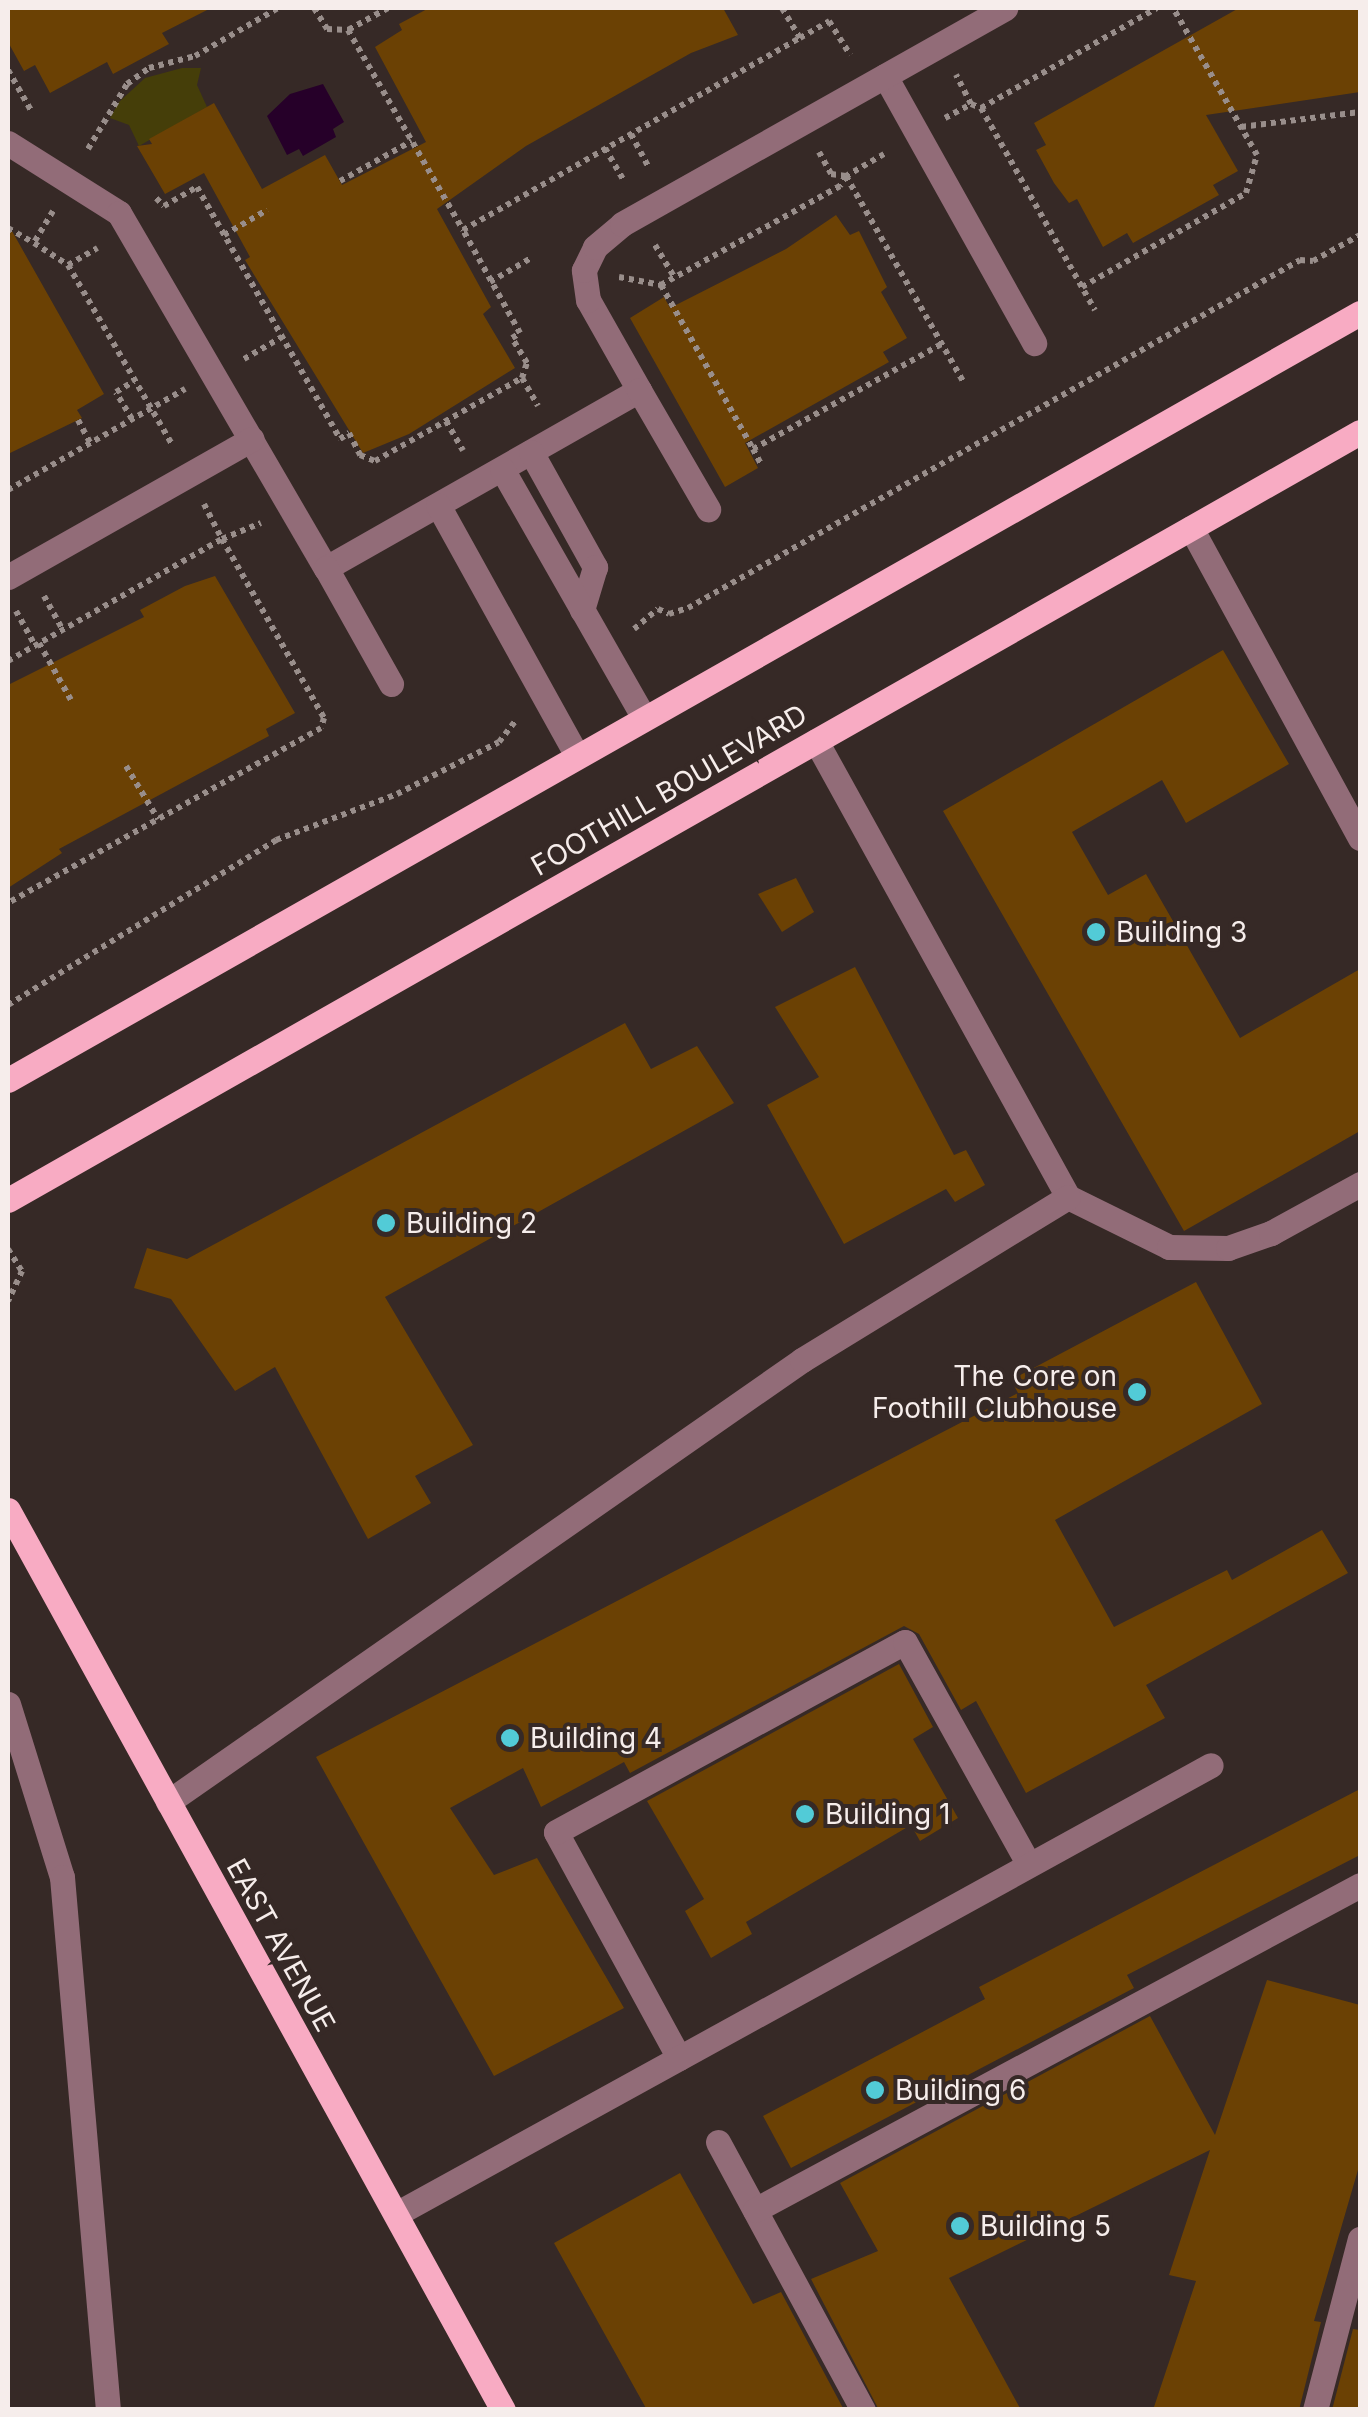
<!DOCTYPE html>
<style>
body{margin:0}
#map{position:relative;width:1368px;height:2417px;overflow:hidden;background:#362926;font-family:Inter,sans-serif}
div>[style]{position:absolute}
.green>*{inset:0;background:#453e09}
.water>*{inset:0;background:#260029}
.building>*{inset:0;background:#6b4104}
.path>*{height:6px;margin-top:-3px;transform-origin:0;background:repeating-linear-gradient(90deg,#998e8b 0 5px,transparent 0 10px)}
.minor>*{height:25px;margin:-12.5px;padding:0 12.5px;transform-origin:12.5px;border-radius:12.5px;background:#926c78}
.major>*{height:25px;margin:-12.5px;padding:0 12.5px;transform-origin:12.5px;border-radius:12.5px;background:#f8abc3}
.dots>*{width:28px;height:28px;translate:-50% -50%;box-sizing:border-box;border:5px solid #362926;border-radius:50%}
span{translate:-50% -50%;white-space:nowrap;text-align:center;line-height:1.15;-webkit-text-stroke:8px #362926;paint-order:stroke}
.street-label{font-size:28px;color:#f6edeb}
.poi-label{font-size:28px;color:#f6edeb}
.left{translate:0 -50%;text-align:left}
.right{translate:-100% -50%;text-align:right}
.frame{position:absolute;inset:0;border:10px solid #f6edeb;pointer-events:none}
</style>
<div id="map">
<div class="green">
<i style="clip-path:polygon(182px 68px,201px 68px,197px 85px,207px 107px,139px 146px,129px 125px,110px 118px,119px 102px,145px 78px)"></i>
</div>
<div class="water">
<i style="clip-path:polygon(323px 84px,344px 122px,333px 129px,336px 137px,303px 156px,299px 149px,287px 155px,267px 116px,290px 94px)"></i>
</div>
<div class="building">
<i style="clip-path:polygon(8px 8px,211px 8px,162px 33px,169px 44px,113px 74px,107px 62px,50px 93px,35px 65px,24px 71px,8px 42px)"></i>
<i style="clip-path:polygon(429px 8px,723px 8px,738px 35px,691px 53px,526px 146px,437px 209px,491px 307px,483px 314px,515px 368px,409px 434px,363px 453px,245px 260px,250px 257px,204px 173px,165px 194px,137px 146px,152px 144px,149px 139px,214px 103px,262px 189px,325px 155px,342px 185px,426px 142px,375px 47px,402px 30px,399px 24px)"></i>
<i style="clip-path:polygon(1239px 8px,1360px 8px,1360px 92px,1206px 115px,1238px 171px,1213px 185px,1219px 195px,1133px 243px,1127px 233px,1103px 247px,1077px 199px,1069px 203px,1054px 183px,1036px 150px,1046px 145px,1034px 123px)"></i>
<i style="clip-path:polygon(836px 215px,850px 235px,859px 231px,887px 287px,881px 292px,907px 338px,883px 352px,889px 362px,745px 443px,758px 468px,725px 487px,630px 318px,664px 297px,670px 308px,786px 249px)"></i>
<i style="clip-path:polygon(8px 224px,104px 394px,77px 410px,82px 418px,8px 454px)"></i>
<i style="clip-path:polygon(215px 576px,295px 713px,266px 729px,269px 736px,59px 849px,62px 853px,8px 888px,8px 685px,144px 617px,140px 610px,185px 586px)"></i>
<i style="clip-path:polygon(1223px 650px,1289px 764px,1186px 823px,1162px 780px,1072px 832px,1108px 895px,1146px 874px,1240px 1038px,1360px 969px,1360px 1131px,1184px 1231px,943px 811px)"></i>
<i style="clip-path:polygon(796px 878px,814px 912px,782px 932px,758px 894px)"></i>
<i style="clip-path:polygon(855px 967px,954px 1155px,966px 1150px,985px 1185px,955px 1202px,946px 1189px,844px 1244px,767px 1105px,819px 1077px,775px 1007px)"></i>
<i style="clip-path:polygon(625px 1023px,651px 1069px,697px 1046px,734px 1103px,385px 1297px,473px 1445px,415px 1476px,431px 1503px,368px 1539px,275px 1367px,235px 1391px,171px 1299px,134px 1288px,147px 1248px,187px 1259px)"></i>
<i style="clip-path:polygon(1196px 1282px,1262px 1404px,1055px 1520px,1114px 1627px,1227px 1570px,1232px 1580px,1322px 1530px,1348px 1573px,1146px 1685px,1165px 1718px,1026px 1793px,976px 1701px,961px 1710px,919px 1634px,904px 1626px,630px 1773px,624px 1762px,541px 1807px,523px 1768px,450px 1808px,494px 1875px,537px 1858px,624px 2008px,494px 2076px,316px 1757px,1018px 1393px,1011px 1380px)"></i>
<i style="clip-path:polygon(899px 1664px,933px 1727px,913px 1739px,958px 1818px,920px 1841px,911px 1825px,746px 1922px,752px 1934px,711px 1958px,685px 1911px,704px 1899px,647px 1801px)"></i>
<i style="clip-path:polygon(1360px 1789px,1360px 1855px,1127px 1975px,1134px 1988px,791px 2168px,763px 2116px,985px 1999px,979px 1987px)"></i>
<i style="clip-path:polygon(1267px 1980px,1360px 2005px,1360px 2163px,1314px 2321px,1321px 2322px,1299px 2410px,1153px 2410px,1196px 2281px,1169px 2275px,1210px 2150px,949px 2278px,1021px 2410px,879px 2410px,811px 2279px,878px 2251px,840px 2183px,1150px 2016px,1215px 2135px)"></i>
<i style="clip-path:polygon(680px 2173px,753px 2304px,781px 2292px,844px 2410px,647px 2410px,554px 2243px)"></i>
<i style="clip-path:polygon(1353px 2329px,1360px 2330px,1360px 2410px,1332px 2410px)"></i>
</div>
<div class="path">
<i style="left:314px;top:8px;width:25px;rotate:58deg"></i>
<i style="left:327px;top:29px;width:21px;rotate:3deg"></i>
<i style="left:388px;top:8px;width:46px;rotate:151.2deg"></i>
<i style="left:348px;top:30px;width:231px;rotate:60.1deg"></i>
<i style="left:463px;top:230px;width:388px;rotate:-29.7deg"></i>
<i style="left:800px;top:38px;width:35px;rotate:-121deg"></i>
<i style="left:800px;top:38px;width:34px;rotate:-30deg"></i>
<i style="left:829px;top:21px;width:40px;rotate:58deg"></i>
<i style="left:8px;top:70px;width:48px;rotate:60.3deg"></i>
<i style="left:971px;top:104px;width:11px;rotate:22deg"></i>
<i style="left:981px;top:108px;width:232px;rotate:60.6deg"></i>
<i style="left:981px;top:108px;width:202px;rotate:-29.6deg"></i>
<i style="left:945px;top:118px;width:30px;rotate:-28deg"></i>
<i style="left:971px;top:104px;width:33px;rotate:-117deg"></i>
<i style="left:1241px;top:127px;width:120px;rotate:-7.2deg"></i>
<i style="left:631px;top:134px;width:38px;rotate:62deg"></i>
<i style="left:605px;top:148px;width:39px;rotate:60deg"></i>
<i style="left:88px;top:149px;width:76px;rotate:-59deg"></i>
<i style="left:127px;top:84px;width:27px;rotate:-36deg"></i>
<i style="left:149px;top:68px;width:48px;rotate:-14.6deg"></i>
<i style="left:195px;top:56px;width:96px;rotate:-30deg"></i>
<i style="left:819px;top:152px;width:25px;rotate:61deg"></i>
<i style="left:831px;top:174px;width:15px;rotate:8deg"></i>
<i style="left:846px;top:176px;width:12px;rotate:121deg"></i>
<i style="left:840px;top:186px;width:205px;rotate:151.1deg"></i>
<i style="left:661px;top:285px;width:188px;rotate:60.7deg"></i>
<i style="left:753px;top:449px;width:216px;rotate:-29.1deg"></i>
<i style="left:884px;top:154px;width:44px;rotate:149.9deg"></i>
<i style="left:846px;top:176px;width:238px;rotate:60.3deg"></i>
<i style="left:340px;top:181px;width:82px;rotate:-29.1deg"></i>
<i style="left:156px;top:198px;width:11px;rotate:45deg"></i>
<i style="left:164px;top:206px;width:38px;rotate:-30deg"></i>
<i style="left:197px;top:187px;width:290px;rotate:60.4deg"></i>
<i style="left:340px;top:439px;width:11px;rotate:-34deg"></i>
<i style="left:349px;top:433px;width:25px;rotate:63deg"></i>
<i style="left:360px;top:455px;width:16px;rotate:22deg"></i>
<i style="left:375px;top:461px;width:169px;rotate:-29.5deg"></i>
<i style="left:522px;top:378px;width:16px;rotate:-72deg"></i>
<i style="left:527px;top:363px;width:29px;rotate:-121deg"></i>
<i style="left:512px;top:338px;width:9px;rotate:-32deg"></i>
<i style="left:520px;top:333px;width:118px;rotate:-119deg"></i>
<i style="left:53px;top:211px;width:37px;rotate:121deg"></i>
<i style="left:34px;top:243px;width:40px;rotate:32.9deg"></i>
<i style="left:68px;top:265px;width:209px;rotate:59.9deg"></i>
<i style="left:8px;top:228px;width:30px;rotate:30deg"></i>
<i style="left:224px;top:235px;width:50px;rotate:-30.2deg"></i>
<i style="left:655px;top:245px;width:39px;rotate:59deg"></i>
<i style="left:68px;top:265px;width:34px;rotate:-30deg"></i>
<i style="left:619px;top:277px;width:43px;rotate:10.8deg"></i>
<i style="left:490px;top:282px;width:48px;rotate:-30.3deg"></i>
<i style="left:1082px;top:287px;width:189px;rotate:-29.8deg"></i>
<i style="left:1246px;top:193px;width:40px;rotate:-74deg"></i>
<i style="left:1257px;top:155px;width:169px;rotate:-119.7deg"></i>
<i style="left:244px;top:359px;width:44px;rotate:-30.1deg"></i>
<i style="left:522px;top:378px;width:32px;rotate:60deg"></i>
<i style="left:132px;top:419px;width:31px;rotate:-121deg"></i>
<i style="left:116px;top:392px;width:21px;rotate:-31deg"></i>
<i style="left:78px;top:420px;width:26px;rotate:62deg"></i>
<i style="left:446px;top:421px;width:34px;rotate:60deg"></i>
<i style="left:753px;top:449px;width:19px;rotate:62deg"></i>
<i style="left:8px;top:490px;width:204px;rotate:-29.7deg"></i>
<i style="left:204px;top:504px;width:39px;rotate:63deg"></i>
<i style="left:222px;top:539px;width:42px;rotate:-22.3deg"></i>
<i style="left:44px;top:596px;width:39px;rotate:61deg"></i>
<i style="left:16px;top:611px;width:39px;rotate:61deg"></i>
<i style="left:634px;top:629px;width:31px;rotate:-40deg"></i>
<i style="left:658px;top:609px;width:12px;rotate:24deg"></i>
<i style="left:669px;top:614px;width:20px;rotate:-18deg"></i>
<i style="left:688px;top:608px;width:704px;rotate:-29.62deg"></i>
<i style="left:1300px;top:260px;width:13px;rotate:4deg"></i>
<i style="left:1313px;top:261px;width:54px;rotate:-29deg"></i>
<i style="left:39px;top:643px;width:65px;rotate:60.7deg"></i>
<i style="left:8px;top:661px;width:246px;rotate:-29.7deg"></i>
<i style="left:222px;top:539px;width:206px;rotate:60.3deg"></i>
<i style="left:324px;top:718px;width:10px;rotate:107deg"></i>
<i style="left:321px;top:728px;width:359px;rotate:150.8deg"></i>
<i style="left:126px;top:766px;width:62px;rotate:58.9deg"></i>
<i style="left:8px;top:1005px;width:315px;rotate:-31.6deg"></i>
<i style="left:276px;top:840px;width:129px;rotate:-20.8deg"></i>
<i style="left:397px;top:794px;width:114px;rotate:-27deg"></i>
<i style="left:499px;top:742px;width:29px;rotate:-52deg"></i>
<i style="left:8px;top:1249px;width:26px;rotate:58deg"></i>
<i style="left:22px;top:1271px;width:33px;rotate:115deg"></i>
</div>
<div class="minor">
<i style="left:885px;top:76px;width:306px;rotate:60.8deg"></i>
<i style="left:8px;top:143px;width:131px;rotate:32.2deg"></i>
<i style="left:119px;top:213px;width:411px;rotate:59.8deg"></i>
<i style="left:326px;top:568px;width:360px;rotate:-29.6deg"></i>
<i style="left:639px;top:390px;width:103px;rotate:-119.5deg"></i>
<i style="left:588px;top:300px;width:30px;rotate:-98deg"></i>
<i style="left:584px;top:270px;width:25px;rotate:-64deg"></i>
<i style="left:595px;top:247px;width:35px;rotate:-40deg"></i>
<i style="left:622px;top:224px;width:440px;rotate:-29.4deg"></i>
<i style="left:639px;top:390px;width:138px;rotate:59.9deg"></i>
<i style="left:531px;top:452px;width:132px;rotate:60.9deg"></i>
<i style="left:595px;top:567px;width:45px;rotate:106.8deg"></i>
<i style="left:502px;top:469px;width:287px;rotate:60.3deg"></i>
<i style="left:438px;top:505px;width:287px;rotate:61deg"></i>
<i style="left:1191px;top:528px;width:353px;rotate:61.4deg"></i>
<i style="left:326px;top:568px;width:133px;rotate:60.7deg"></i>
<i style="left:8px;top:577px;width:280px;rotate:-29.5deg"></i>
<i style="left:816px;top:741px;width:521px;rotate:61.07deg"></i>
<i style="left:1068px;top:1197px;width:113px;rotate:26.3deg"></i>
<i style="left:1169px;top:1247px;width:59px;rotate:1deg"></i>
<i style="left:1228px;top:1248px;width:46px;rotate:-19.2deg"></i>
<i style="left:1271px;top:1233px;width:102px;rotate:-28.8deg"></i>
<i style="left:8px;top:1704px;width:181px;rotate:72.7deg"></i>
<i style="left:62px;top:1877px;width:535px;rotate:85.07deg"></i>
<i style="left:168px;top:1802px;width:773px;rotate:-34.88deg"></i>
<i style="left:802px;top:1360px;width:312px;rotate:-31.5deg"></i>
<i style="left:679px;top:2058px;width:257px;rotate:-118.6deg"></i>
<i style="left:556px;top:1832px;width:397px;rotate:-28.6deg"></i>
<i style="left:905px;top:1642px;width:253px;rotate:60.9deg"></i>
<i style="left:718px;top:2142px;width:305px;rotate:61.6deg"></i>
<i style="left:755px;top:2210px;width:687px;rotate:-28.24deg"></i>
<i style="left:396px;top:2214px;width:930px;rotate:-28.85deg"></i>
<i style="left:1315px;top:2410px;width:177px;rotate:-75.3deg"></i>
</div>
<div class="major">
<i style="left:8px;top:1080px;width:1554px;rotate:-29.57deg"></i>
<i style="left:8px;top:1200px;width:1555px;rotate:-29.6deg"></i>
<i style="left:8px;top:1510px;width:1027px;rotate:61.19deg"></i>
</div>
<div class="dots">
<i style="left:1096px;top:932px;background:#52cbd7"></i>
<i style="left:386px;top:1223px;background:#52cbd7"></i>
<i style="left:1137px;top:1392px;background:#52cbd7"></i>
<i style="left:510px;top:1738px;background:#52cbd7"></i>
<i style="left:805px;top:1814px;background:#52cbd7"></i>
<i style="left:875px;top:2090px;background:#52cbd7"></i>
<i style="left:960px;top:2226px;background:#52cbd7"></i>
</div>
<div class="street-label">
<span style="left:669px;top:790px;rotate:-30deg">FOOTHILL BOULEVARD</span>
<span style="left:281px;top:1945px;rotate:61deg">EAST AVENUE</span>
</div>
<div class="poi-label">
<span class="left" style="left:1116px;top:932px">Building 3</span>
<span class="left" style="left:406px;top:1223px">Building 2</span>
<span class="right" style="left:1117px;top:1392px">The Core on<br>Foothill Clubhouse</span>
<span class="left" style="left:530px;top:1738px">Building 4</span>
<span class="left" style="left:825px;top:1814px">Building 1</span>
<span class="left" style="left:895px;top:2090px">Building 6</span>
<span class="left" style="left:980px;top:2226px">Building 5</span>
</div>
<div class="frame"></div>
</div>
